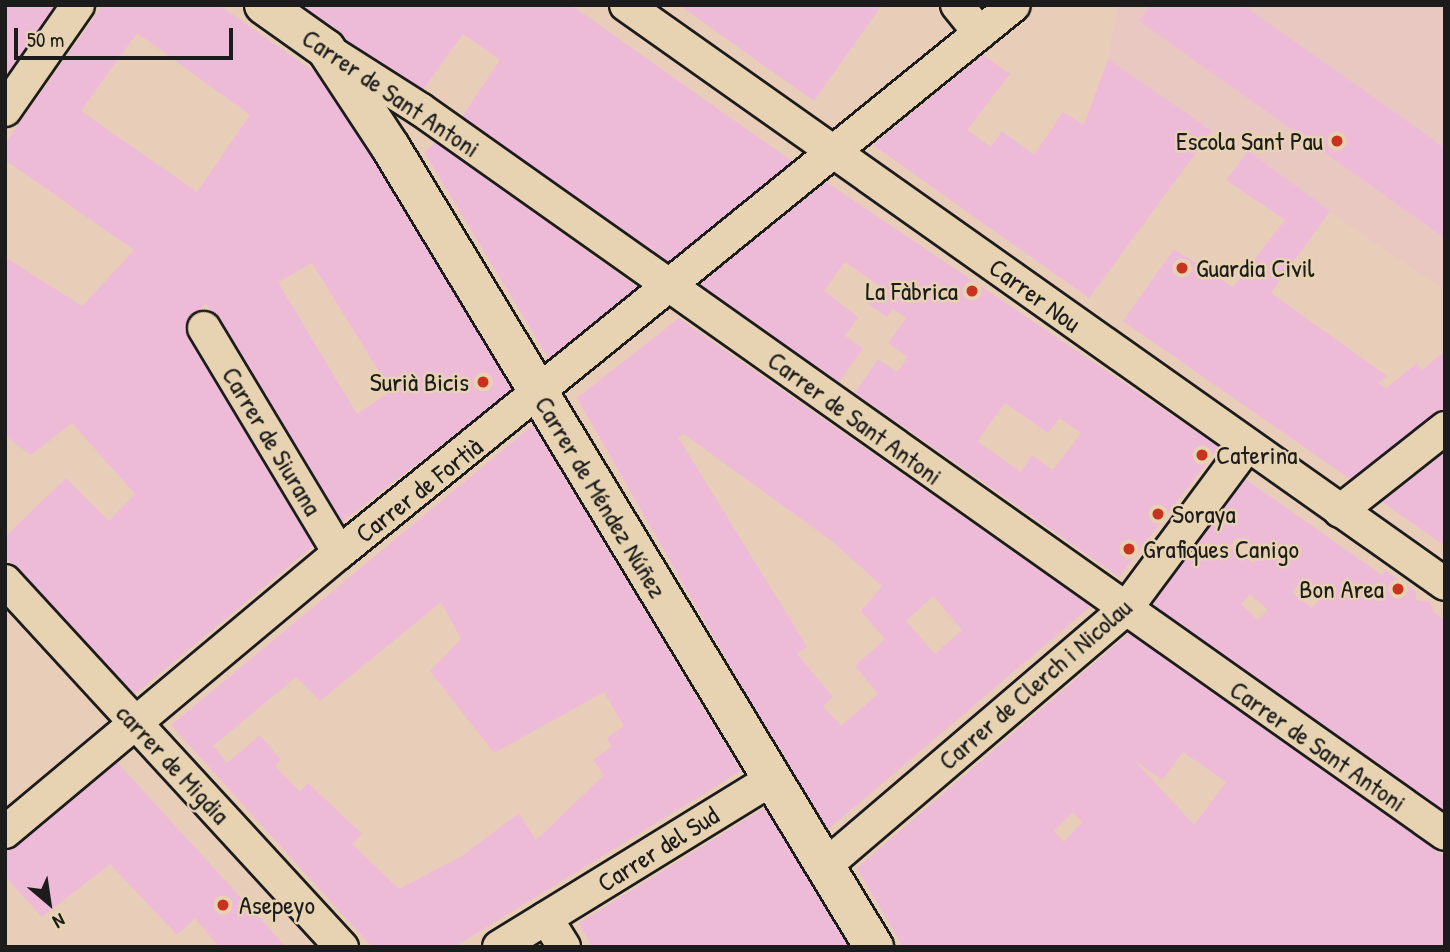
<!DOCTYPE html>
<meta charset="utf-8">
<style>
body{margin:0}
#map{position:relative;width:1450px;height:952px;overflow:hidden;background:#e8ceb9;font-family:"Patrick Hand",sans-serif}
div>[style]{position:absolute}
.built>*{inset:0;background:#eac8c2}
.building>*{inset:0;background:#edbad8}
.roads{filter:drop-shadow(2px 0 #1c1c1c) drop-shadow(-2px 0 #1c1c1c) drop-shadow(0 2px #1c1c1c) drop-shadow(0 -2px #1c1c1c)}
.minor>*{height:32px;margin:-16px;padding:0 16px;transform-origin:16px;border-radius:16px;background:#e7d3b1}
.tertiary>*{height:38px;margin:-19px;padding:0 19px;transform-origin:19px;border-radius:19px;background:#e7d3b1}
.dots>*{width:19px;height:19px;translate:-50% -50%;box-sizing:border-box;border:4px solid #e7d3b1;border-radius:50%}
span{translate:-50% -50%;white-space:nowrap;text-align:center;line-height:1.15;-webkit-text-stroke:5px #e7d3b1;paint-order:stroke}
.street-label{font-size:26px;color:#1c1c1c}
.poi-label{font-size:26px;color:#1c1c1c}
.right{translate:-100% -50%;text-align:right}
.left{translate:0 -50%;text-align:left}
.frame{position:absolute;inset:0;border:7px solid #1c1c1c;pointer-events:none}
.north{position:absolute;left:14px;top:868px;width:70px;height:70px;-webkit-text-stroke:5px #e7d3b1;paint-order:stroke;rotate:151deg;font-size:19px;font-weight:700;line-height:28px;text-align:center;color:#1c1c1c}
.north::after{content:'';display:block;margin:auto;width:24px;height:32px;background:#1c1c1c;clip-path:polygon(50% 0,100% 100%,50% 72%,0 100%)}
.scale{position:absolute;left:14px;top:28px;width:219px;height:32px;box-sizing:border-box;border:4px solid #1c1c1c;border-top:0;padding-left:9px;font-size:21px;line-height:24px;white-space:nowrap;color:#1c1c1c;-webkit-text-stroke:5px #e7d3b1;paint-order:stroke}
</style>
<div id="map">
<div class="built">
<i style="clip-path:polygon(1118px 5px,1445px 5px,1445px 291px,1108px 60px)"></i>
</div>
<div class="building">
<i style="clip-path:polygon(5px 5px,60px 5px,5px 85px)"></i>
<i style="clip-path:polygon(evenodd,103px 5px,219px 5px,333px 85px,514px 389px,339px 524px,206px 303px,184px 328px,313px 546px,135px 694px,5px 556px,5px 537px,66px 478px,109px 521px,135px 494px,72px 423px,31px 455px,5px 436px,5px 257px,82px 306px,134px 250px,5px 160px,5px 143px,103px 5px,137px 33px,250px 115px,197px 192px,81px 111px,137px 33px,103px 5px,312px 263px,391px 391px,357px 414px,278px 282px,312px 263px)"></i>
<i style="clip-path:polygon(296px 5px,571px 5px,796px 164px,669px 269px,459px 121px,500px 60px,463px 34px,420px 94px)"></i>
<i style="clip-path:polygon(679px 5px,814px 6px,882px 5px,814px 101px)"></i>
<i style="clip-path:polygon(1150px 5px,1243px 5px,1445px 148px,1445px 238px,1139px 21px)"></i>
<i style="clip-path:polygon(983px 55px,1010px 74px,967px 130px,991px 147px,1002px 131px,1034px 155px,1063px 112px,1084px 125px,1108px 59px,1212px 131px,1089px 298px,873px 145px)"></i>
<i style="clip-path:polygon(436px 142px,637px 287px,637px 295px,557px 360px,549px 359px,424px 152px)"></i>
<i style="clip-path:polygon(1248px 151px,1330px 211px,1271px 293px,1387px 376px,1378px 383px,1386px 388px,1417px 363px,1422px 370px,1445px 351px,1445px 410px,1353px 481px,1123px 321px,1174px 249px,1233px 287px,1285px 220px,1226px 180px)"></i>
<i style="clip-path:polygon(evenodd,822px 179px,1219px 447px,1119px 577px,855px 393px,878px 359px,897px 372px,908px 357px,888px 343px,906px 318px,893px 309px,887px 317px,868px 304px,880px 286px,845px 262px,824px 291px,858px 317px,845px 336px,863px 348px,839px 382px,700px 285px,822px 179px,1005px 403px,1048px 433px,1059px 418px,1081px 433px,1053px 470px,1032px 455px,1021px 472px,977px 441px,1005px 403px)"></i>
<i style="clip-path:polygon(evenodd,679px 318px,1091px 606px,825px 832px,577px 398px,679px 318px,684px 434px,833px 542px,882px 586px,861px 611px,885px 639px,855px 666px,878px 694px,841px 726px,823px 706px,833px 697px,797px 654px,807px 647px,678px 437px,684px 434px,679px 318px,933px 596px,962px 630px,935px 654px,906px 621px,933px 596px)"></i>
<i style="clip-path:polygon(evenodd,533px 425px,741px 771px,454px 947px,372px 947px,171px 725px,533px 425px,441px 602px,461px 639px,430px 671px,494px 753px,604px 692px,624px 726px,607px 738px,611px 747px,593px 760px,604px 775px,536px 840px,519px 813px,462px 856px,399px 889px,352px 844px,362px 834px,308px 783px,300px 792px,275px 766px,281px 760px,260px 735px,227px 763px,213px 746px,296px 677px,320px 701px,441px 602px)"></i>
<i style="clip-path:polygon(1445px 452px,1445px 546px,1382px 502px)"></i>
<i style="clip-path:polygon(evenodd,1244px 478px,1382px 575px,1385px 570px,1416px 592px,1416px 600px,1430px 602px,1434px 613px,1445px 620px,1445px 818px,1146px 607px,1244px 478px,1237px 537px,1259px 554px,1253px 563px,1230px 546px,1237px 537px,1244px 478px,1298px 585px,1319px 600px,1312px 608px,1292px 592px,1298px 585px,1244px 478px,1250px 594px,1268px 610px,1258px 620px,1241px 604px,1250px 594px)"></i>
<i style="clip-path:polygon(evenodd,1129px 633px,1445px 857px,1445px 947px,903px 947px,857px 868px,1129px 633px,1183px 752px,1226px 782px,1194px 825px,1133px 759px,1162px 780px,1183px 752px,1129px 633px,1073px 812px,1082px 822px,1064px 842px,1054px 831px,1073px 812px)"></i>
<i style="clip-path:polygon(116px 761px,286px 947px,219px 947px,195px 918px,177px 935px,110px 864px,42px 917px,5px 876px,5px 852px)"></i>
<i style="clip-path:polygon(764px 808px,850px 944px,846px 947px,592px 947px,579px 923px)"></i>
</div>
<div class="roads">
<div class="minor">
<i style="left:626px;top:5px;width:1003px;rotate:35.26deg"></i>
<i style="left:957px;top:5px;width:36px;rotate:51deg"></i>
<i style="left:332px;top:53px;width:104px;rotate:32.5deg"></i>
<i style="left:420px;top:109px;width:1255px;rotate:35.27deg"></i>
<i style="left:5px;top:110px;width:128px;rotate:-55.2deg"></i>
<i style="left:204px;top:328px;width:262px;rotate:59deg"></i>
<i style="left:1340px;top:511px;width:134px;rotate:-38.3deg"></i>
<i style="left:5px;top:581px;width:498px;rotate:47.4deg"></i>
<i style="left:5px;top:832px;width:435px;rotate:-39.9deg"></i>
<i style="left:339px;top:553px;width:869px;rotate:-39.07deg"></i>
<i style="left:825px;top:866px;width:394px;rotate:-40.5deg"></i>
<i style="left:1125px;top:610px;width:204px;rotate:-53.4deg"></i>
<i style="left:546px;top:918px;width:34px;rotate:58deg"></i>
<i style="left:499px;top:947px;width:318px;rotate:-31.6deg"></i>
</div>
<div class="tertiary">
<i style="left:264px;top:5px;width:76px;rotate:35.4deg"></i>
<i style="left:326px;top:49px;width:118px;rotate:56.7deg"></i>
<i style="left:391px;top:148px;width:934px;rotate:58.85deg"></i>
</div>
</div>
<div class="dots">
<i style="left:1337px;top:141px;background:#c8321e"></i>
<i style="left:1182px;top:268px;background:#c8321e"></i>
<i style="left:972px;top:291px;background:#c8321e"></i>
<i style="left:483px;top:382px;background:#c8321e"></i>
<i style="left:1202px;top:455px;background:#c8321e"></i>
<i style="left:1158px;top:514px;background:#c8321e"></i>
<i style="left:1129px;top:549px;background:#c8321e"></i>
<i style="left:1398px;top:589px;background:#c8321e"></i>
<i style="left:223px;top:905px;background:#c8321e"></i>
</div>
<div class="street-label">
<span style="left:391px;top:93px;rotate:34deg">Carrer de Sant Antoni</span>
<span style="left:1035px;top:295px;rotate:36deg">Carrer Nou</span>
<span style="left:855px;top:418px;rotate:36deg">Carrer de Sant Antoni</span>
<span style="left:272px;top:441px;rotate:59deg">Carrer de Siurana</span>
<span style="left:419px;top:490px;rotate:-38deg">Carrer de Fortià</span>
<span style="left:601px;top:497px;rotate:59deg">Carrer de Méndez Núñez</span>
<span style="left:1035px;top:684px;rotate:-41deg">Carrer de Clerch i Nicolau</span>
<span style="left:1318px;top:746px;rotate:35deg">Carrer de Sant Antoni</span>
<span style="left:173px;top:764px;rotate:47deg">carrer de Migdia</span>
<span style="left:658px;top:849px;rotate:-32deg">Carrer del Sud</span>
</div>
<div class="poi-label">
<span class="right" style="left:1323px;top:141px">Escola Sant Pau</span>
<span class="left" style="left:1196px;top:268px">Guardia Civil</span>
<span class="right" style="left:958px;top:291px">La Fàbrica</span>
<span class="right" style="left:469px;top:382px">Surià Bicis</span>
<span class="left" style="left:1216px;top:455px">Caterina</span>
<span class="left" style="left:1172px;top:514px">Soraya</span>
<span class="left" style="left:1143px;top:549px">Grafiques Canigo</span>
<span class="right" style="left:1384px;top:589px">Bon Area</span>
<span class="left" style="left:239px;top:905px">Asepeyo</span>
</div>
<div class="frame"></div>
<div class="north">N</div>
<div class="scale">50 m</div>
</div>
